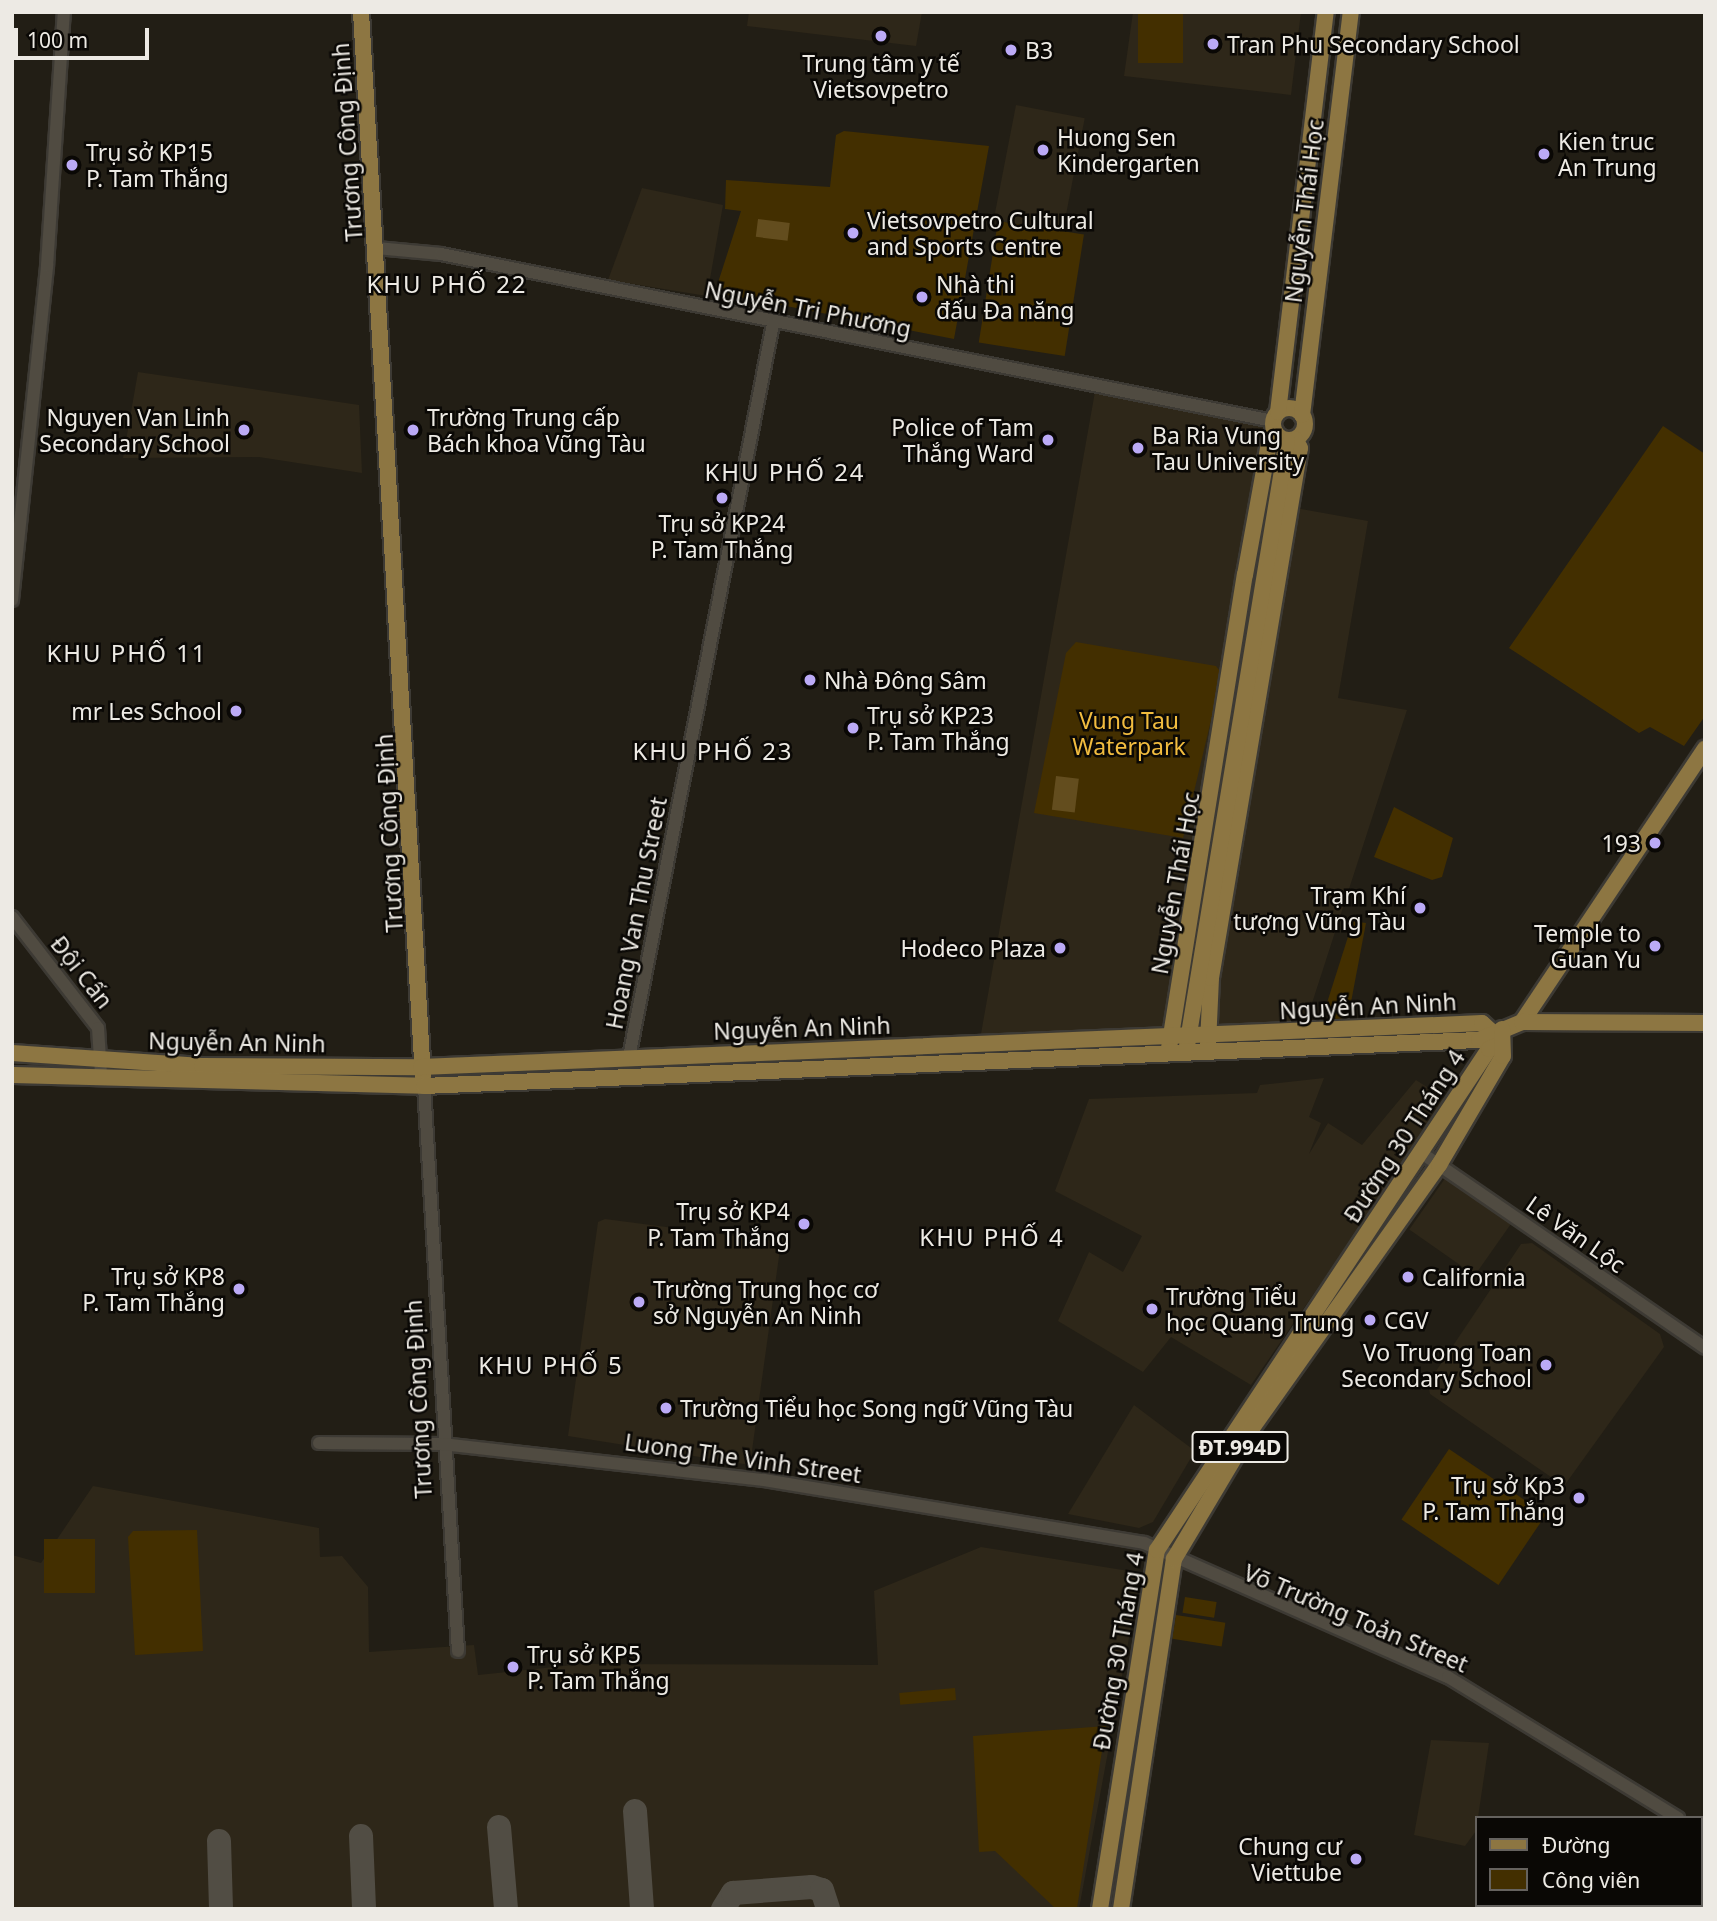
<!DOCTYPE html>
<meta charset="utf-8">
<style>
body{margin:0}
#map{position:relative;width:1717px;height:1921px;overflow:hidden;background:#221e15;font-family:"Noto Sans",sans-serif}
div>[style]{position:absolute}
.built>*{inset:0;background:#2e2719;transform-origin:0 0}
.green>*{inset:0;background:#432f00;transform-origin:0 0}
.water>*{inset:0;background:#634d1e;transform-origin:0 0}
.taxiway>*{height:24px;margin:-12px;padding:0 12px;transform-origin:12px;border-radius:12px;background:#514d44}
.roads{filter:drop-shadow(2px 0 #3d3a34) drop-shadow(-2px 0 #3d3a34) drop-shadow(0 2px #3d3a34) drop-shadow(0 -2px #3d3a34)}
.minor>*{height:12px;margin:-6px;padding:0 6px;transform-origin:6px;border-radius:6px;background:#504b41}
.major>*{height:16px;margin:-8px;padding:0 8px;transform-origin:8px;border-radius:8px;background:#8d7642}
.major>.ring{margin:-8px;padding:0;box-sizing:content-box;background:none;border:16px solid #8d7642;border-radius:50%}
.dots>*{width:19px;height:19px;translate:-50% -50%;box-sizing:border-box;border:4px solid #0a0805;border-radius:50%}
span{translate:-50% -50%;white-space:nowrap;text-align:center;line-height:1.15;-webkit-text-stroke:5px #0a0805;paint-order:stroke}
.shield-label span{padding:2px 5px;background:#0a0805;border:2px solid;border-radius:5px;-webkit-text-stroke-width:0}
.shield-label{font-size:21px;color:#edeae4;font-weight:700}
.poi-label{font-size:23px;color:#edeae4}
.left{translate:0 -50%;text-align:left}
.right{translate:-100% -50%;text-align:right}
.street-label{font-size:23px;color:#edeae4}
.park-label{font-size:23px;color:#f1bc3f}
.neighbourhood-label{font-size:24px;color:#edeae4;letter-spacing:2px}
.frame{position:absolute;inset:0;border:14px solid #edeae4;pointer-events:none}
.legend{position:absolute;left:1475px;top:1816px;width:228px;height:91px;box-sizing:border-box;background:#0a0805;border:2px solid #65625e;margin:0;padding:9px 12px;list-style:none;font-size:21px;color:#edeae4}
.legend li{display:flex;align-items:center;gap:14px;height:35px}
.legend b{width:35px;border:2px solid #65625e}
.scale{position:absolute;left:14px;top:28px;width:135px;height:32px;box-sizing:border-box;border:4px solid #edeae4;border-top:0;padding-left:9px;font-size:21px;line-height:24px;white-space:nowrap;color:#edeae4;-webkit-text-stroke:5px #0a0805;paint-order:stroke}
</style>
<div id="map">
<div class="built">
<i style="clip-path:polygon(749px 12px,922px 12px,916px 46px,747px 26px)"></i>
<i style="clip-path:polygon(1133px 12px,1301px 12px,1291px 95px,1124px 76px)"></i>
<i style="left:1016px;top:105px;width:70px;height:117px;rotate:11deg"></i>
<i style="clip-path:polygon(642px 188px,723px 205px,707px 296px,608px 280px)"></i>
<i style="clip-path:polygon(138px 372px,359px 405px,362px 473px,259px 457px,123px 458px)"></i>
<i style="clip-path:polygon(1096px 386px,1273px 421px,1269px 443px,1290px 507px,1368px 521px,1338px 698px,1407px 710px,1303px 1031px,979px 1045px)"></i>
<i style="clip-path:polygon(1324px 1078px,1309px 1117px,1321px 1123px,1309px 1154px,1328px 1123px,1362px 1145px,1416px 1080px,1447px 1100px,1251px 1385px,1171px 1337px,1143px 1372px,1058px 1321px,1089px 1252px,1123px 1272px,1142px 1236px,1055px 1191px,1089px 1099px,1257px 1093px,1260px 1085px)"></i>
<i style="left:1446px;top:1177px;width:80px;height:64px;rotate:35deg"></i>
<i style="clip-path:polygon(605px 1219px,781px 1242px,750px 1465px,568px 1436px,598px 1222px)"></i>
<i style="clip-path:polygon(1532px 1243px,1660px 1334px,1664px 1347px,1564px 1486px,1430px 1394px,1428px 1383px,1521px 1244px)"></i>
<i style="clip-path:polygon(1134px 1405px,1195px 1451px,1153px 1522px,1139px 1528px,1068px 1514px)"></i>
<i style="clip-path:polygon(93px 1486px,319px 1528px,320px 1557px,342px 1556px,368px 1587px,369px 1652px,474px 1645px,478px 1675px,583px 1664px,878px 1665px,874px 1591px,981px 1547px,1141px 1573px,1079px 1909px,12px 1909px,12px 1555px,41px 1563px)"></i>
<i style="clip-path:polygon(1431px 1740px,1489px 1743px,1476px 1831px,1465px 1846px,1414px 1835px)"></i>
</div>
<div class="green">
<i style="left:1138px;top:12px;width:45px;height:51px"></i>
<i style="clip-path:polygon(844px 131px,989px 146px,954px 339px,715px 292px,741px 211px,725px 209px,726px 180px,830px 187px,836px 135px)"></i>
<i style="left:998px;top:221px;width:87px;height:123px;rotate:9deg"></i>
<i style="clip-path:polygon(1663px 426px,1705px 454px,1705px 716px,1684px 746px,1650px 727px,1639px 733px,1509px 648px)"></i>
<i style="clip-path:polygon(1076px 642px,1216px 666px,1222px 674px,1183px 838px,1034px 813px,1066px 653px)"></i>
<i style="clip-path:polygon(1394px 807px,1453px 838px,1442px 877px,1432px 880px,1374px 857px)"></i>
<i style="clip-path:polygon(1353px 921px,1366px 923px,1348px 1018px,1336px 1019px,1326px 1006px)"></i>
<i style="left:1449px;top:1449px;width:117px;height:85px;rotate:34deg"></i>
<i style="clip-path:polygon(197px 1530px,203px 1651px,135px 1655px,128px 1537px,133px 1531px)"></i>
<i style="left:44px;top:1539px;width:51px;height:54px"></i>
<i style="left:1185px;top:1597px;width:32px;height:16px;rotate:9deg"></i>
<i style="left:1176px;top:1615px;width:50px;height:24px;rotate:9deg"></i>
<i style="left:955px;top:1688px;width:12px;height:56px;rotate:85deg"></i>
<i style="clip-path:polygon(1106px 1726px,1077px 1908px,1056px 1909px,995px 1851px,979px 1852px,973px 1736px)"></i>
</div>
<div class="water">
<i style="left:758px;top:219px;width:32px;height:18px;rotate:7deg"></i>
<i style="left:1056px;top:776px;width:23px;height:34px;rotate:7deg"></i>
</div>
<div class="taxiway">
<i style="left:635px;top:1811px;width:98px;rotate:85.9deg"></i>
<i style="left:499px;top:1827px;width:82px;rotate:85.1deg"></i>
<i style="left:361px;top:1836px;width:73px;rotate:87.6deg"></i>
<i style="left:219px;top:1841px;width:68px;rotate:88.3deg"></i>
<i style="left:723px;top:1909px;width:19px;rotate:-58deg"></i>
<i style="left:733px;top:1893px;width:79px;rotate:-4.3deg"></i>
<i style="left:812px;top:1887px;width:10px;rotate:17deg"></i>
<i style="left:822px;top:1890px;width:20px;rotate:72deg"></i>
</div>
<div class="roads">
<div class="minor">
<i style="left:377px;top:248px;width:64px;rotate:5.4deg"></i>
<i style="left:441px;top:254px;width:849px;rotate:11.35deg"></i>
<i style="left:12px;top:600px;width:336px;rotate:-84deg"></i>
<i style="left:47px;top:266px;width:255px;rotate:-86.2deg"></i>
<i style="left:12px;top:917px;width:140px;rotate:52.2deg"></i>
<i style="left:98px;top:1028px;width:46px;rotate:86.3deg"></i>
<i style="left:629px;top:1057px;width:747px;rotate:-78.89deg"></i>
<i style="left:424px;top:1086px;width:566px;rotate:86.56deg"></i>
<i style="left:1423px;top:1154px;width:342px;rotate:34.5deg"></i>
<i style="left:319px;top:1443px;width:123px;rotate:0.5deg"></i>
<i style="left:442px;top:1444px;width:324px;rotate:6.4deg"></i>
<i style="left:764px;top:1480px;width:385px;rotate:9.4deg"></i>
<i style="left:1144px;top:1543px;width:332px;rotate:23.8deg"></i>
<i style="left:1448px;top:1677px;width:270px;rotate:31.5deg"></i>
<i style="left:1701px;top:1832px;width:4px;rotate:27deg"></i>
<i style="left:1701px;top:1879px;width:7px;rotate:-56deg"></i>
<i style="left:1683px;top:1909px;width:4px;rotate:-63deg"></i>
</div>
<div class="major">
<i style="left:361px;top:12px;width:1067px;rotate:86.67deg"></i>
<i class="ring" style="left:1273px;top:408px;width:16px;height:16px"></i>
<i style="left:1278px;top:412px;width:403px;rotate:-83.2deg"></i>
<i style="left:1302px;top:415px;width:406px;rotate:-83.1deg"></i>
<i style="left:1522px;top:1022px;width:329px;rotate:-56.2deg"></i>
<i style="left:1208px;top:1044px;width:66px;rotate:-87.4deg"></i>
<i style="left:1211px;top:978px;width:537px;rotate:-80.47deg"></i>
<i style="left:1300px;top:448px;width:10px;rotate:-119deg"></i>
<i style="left:1187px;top:1046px;width:614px;rotate:-80.63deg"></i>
<i style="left:1169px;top:1048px;width:479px;rotate:-80.9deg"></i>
<i style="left:1245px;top:575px;width:134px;rotate:-79.7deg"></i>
<i style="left:1269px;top:443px;width:11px;rotate:-49deg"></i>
<i style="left:12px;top:1053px;width:190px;rotate:3.9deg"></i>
<i style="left:202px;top:1066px;width:219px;rotate:0.3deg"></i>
<i style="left:421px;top:1067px;width:1062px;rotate:-2.37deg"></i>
<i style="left:1482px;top:1023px;width:13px;rotate:42deg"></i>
<i style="left:12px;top:1075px;width:412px;rotate:1.5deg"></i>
<i style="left:424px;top:1086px;width:1056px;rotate:-2.5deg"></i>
<i style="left:1479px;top:1040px;width:47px;rotate:-22.7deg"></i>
<i style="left:1522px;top:1022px;width:183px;rotate:0.3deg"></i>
<i style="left:1100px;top:1909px;width:363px;rotate:-81deg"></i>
<i style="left:1157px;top:1550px;width:601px;rotate:-56.47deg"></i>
<i style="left:1489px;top:1049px;width:11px;rotate:-22deg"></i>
<i style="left:1121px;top:1909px;width:354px;rotate:-81.4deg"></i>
<i style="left:1174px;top:1559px;width:152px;rotate:-59.2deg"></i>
<i style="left:1252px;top:1428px;width:323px;rotate:-54.6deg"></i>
<i style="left:1439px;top:1165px;width:126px;rotate:-59.6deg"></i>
<i style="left:1503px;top:1056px;width:27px;rotate:-92deg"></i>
</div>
</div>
<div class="dots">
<i style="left:881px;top:36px;background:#bbaaf6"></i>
<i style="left:1213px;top:44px;background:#bbaaf6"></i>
<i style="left:1011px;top:50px;background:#bbaaf6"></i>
<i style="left:1043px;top:150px;background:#bbaaf6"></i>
<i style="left:1544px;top:154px;background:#bbaaf6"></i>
<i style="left:72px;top:165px;background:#bbaaf6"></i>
<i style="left:853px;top:233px;background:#bbaaf6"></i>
<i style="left:922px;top:297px;background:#bbaaf6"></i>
<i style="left:244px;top:430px;background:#bbaaf6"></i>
<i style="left:413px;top:430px;background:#bbaaf6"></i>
<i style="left:1048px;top:440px;background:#bbaaf6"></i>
<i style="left:1138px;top:448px;background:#bbaaf6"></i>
<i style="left:722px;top:498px;background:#bbaaf6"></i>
<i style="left:810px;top:680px;background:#bbaaf6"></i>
<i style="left:236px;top:711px;background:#bbaaf6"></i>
<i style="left:853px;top:728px;background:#bbaaf6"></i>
<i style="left:1655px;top:843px;background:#bbaaf6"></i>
<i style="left:1420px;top:908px;background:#bbaaf6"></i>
<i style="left:1655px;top:946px;background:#bbaaf6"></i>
<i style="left:1060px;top:948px;background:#bbaaf6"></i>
<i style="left:804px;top:1224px;background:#bbaaf6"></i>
<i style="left:1408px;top:1277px;background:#bbaaf6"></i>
<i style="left:239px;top:1289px;background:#bbaaf6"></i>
<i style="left:639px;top:1302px;background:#bbaaf6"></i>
<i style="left:1152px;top:1309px;background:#bbaaf6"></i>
<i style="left:1370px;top:1320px;background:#bbaaf6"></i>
<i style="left:1546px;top:1365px;background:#bbaaf6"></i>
<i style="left:666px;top:1408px;background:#bbaaf6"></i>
<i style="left:1579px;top:1498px;background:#bbaaf6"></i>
<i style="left:513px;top:1667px;background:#bbaaf6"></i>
<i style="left:1356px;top:1859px;background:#bbaaf6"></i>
</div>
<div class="shield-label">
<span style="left:1240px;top:1447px">ĐT.994D</span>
</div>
<div class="poi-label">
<span class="left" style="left:1227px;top:44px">Tran Phu Secondary School</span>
<span class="left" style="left:1025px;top:50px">B3</span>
<span style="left:881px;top:76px">Trung tâm y tế<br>Vietsovpetro</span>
<span class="left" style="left:1057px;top:150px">Huong Sen<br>Kindergarten</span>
<span class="left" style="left:1558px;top:154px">Kien truc<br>An Trung</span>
<span class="left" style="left:86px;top:165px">Trụ sở KP15<br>P. Tam Thắng</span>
<span class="left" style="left:867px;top:233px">Vietsovpetro Cultural<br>and Sports Centre</span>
<span class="left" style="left:936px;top:297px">Nhà thi<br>đấu Đa năng</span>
<span class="right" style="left:230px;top:430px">Nguyen Van Linh<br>Secondary School</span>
<span class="left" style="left:427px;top:430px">Trường Trung cấp<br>Bách khoa Vũng Tàu</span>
<span class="right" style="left:1034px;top:440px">Police of Tam<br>Thắng Ward</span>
<span class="left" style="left:1152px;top:448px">Ba Ria Vung<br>Tau University</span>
<span style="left:722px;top:536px">Trụ sở KP24<br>P. Tam Thắng</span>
<span class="left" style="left:824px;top:680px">Nhà Đông Sâm</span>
<span class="right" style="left:222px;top:711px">mr Les School</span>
<span class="left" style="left:867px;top:728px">Trụ sở KP23<br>P. Tam Thắng</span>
<span class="right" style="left:1641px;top:843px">193</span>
<span class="right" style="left:1406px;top:908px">Trạm Khí<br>tượng Vũng Tàu</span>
<span class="right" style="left:1641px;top:946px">Temple to<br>Guan Yu</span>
<span class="right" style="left:1046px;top:948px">Hodeco Plaza</span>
<span class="right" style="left:790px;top:1224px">Trụ sở KP4<br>P. Tam Thắng</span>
<span class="right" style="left:225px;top:1289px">Trụ sở KP8<br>P. Tam Thắng</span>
<span class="left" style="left:1422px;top:1277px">California</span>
<span class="left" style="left:653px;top:1302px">Trường Trung học cơ<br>sở Nguyễn An Ninh</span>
<span class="left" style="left:1166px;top:1309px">Trường Tiểu<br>học Quang Trung</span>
<span class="left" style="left:1384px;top:1320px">CGV</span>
<span class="right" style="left:1532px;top:1365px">Vo Truong Toan<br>Secondary School</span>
<span class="left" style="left:680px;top:1408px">Trường Tiểu học Song ngữ Vũng Tàu</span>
<span class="right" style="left:1565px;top:1498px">Trụ sở Kp3<br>P. Tam Thắng</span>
<span class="left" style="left:527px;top:1667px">Trụ sở KP5<br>P. Tam Thắng</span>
<span class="right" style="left:1342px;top:1859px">Chung cư<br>Viettube</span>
</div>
<div class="street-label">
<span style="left:347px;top:142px;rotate:-94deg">Trương Công Định</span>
<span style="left:1304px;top:211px;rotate:-83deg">Nguyễn Thái Học</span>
<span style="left:808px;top:309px;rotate:11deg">Nguyễn Tri Phương</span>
<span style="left:389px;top:833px;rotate:-93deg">Trương Công Định</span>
<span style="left:1175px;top:883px;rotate:-80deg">Nguyễn Thái Học</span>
<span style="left:636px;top:913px;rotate:-79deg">Hoang Van Thu Street</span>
<span style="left:82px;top:972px;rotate:52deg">Đội Cấn</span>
<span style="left:1368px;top:1006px;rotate:-3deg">Nguyễn An Ninh</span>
<span style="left:802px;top:1028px;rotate:-2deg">Nguyễn An Ninh</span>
<span style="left:237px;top:1042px;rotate:1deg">Nguyễn An Ninh</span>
<span style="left:1404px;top:1136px;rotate:-57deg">Đường 30 Tháng 4</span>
<span style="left:1576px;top:1234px;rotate:35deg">Lê Văn Lộc</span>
<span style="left:418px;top:1399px;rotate:-93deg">Trương Công Định</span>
<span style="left:743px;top:1458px;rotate:8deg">Luong The Vinh Street</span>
<span style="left:1356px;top:1618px;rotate:23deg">Võ Trường Toản Street</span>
<span style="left:1118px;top:1651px;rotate:-80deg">Đường 30 Tháng 4</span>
</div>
<div class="park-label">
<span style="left:1129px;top:733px">Vung Tau<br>Waterpark</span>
</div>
<div class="neighbourhood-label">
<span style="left:447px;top:284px">KHU PHỐ 22</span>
<span style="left:785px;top:472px">KHU PHỐ 24</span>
<span style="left:127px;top:653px">KHU PHỐ 11</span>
<span style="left:713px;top:751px">KHU PHỐ 23</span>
<span style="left:992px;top:1237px">KHU PHỐ 4</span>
<span style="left:551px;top:1365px">KHU PHỐ 5</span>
</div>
<div class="frame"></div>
<ul class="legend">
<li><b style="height:9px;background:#8d7642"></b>Đường</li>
<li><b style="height:19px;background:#432f00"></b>Công viên</li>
</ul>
<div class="scale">100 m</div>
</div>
